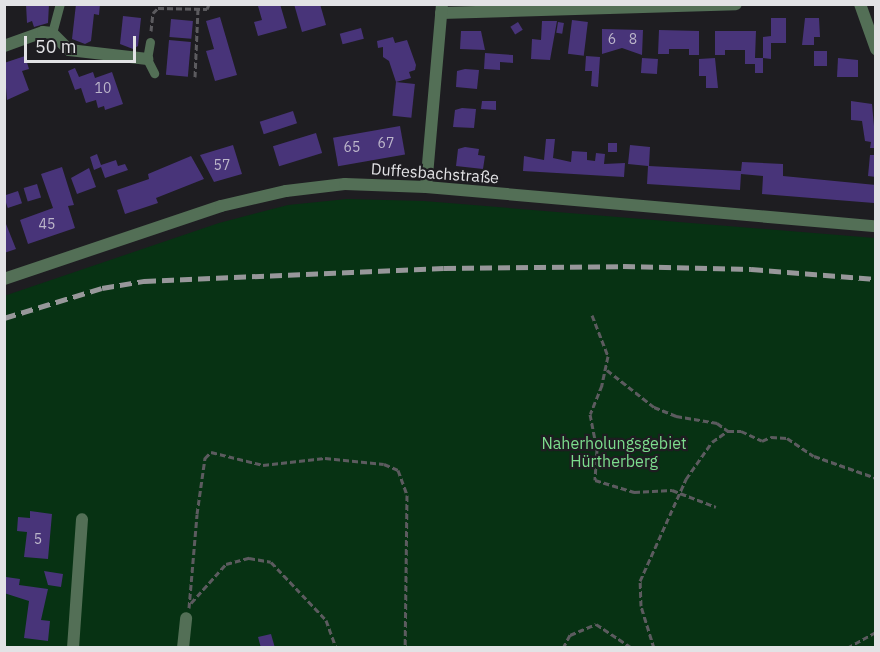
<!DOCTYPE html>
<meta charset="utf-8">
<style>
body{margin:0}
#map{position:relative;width:880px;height:652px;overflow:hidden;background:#1e1d21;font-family:"IBM Plex Sans",sans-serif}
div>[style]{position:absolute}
.green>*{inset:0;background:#073213}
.building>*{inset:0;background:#483479;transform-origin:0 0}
.path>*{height:3px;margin-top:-1.5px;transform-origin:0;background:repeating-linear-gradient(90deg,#5c5b5f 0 6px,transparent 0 9px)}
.service>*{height:9px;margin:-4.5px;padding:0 4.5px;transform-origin:4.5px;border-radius:4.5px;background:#536f56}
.minor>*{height:12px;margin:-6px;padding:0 6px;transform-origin:6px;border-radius:6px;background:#536f56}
.rail>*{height:4.5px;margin-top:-2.25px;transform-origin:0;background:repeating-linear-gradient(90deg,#97979a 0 12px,transparent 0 18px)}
span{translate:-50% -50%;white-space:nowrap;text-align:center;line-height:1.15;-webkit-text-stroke:4.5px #1e1d21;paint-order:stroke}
.number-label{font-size:14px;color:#bcb6ca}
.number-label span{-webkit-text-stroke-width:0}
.street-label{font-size:16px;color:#e2e2e5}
.park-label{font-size:16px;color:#7cdc8d}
.frame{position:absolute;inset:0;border:6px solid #e2e2e5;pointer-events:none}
.scale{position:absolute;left:24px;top:36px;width:112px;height:27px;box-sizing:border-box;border:3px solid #e2e2e5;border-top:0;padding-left:8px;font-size:18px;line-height:21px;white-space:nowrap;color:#e2e2e5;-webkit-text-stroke:4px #1e1d21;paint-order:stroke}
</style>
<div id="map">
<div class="green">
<i style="clip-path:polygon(347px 199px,424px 201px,875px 238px,875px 647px,5px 647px,4px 296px,219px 223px,288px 205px)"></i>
</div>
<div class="building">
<i style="clip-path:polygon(26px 4px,49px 4px,48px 23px,34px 27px,32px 21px,27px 23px)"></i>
<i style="clip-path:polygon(76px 4px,100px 4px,99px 15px,94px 14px,91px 41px,85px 44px,72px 39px)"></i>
<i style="clip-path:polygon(263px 4px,280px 4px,287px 28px,258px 36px,254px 22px,262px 20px,258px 6px)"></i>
<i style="clip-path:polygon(294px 4px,320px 4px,326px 25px,302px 32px)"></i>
<i style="clip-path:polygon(123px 16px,141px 18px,138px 46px,133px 49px,120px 44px)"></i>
<i style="clip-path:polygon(220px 17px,237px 75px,215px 81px,206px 51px,214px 49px,206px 21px)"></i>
<i style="clip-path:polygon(771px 18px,786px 18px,786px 43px,771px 43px,771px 59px,763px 58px,763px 37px,771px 36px)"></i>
<i style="clip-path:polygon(805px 18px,819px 18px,820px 37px,814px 37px,814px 45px,802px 45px)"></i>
<i style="left:171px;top:19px;width:22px;height:18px;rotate:5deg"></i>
<i style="left:572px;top:20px;width:16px;height:34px;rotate:7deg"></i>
<i style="clip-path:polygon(542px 21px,557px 21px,550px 60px,531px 59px,532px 39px,541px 40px)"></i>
<i style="left:518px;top:22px;width:9px;height:9px;rotate:58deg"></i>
<i style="left:558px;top:22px;width:6px;height:11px;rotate:9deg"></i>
<i style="left:361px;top:28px;width:11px;height:22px;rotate:75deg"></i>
<i style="clip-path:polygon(602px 29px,643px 30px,642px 55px,622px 48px,602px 54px)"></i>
<i style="clip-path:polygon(659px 30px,699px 31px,699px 55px,689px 55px,689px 49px,669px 49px,669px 54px,658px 54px)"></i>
<i style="clip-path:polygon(461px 31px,481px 31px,485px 50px,460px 49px)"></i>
<i style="clip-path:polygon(715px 31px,756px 31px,755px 58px,763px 58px,763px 73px,755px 73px,755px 64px,745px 64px,745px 50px,725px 50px,725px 55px,715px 55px)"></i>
<i style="clip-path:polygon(393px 37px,395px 43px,407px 40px,416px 65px,415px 70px,409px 72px,411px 78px,396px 82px,389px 61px,383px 57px,383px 47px,378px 48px,377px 41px)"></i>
<i style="left:169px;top:40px;width:22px;height:35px;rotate:5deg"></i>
<i style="left:814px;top:51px;width:13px;height:15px"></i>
<i style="clip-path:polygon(485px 53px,513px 55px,513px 63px,500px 62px,500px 70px,484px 69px)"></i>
<i style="clip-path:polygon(25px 56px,29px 69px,22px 71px,29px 90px,7px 100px,4px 63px)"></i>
<i style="clip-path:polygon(586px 56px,600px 57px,598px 87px,591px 86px,592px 71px,585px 71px)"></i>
<i style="left:642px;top:58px;width:16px;height:15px;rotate:4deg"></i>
<i style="clip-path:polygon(715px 58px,718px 88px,706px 88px,706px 76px,699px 76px,699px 59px)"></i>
<i style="clip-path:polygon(838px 58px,858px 60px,858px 77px,837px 77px)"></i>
<i style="clip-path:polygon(75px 68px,79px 77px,93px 72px,95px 78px,112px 72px,123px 104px,105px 110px,104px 106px,98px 108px,96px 100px,86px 103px,81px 88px,75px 90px,68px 71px)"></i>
<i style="clip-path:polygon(465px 69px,479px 70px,477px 89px,456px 87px,457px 71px)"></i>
<i style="left:396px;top:82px;width:19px;height:34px;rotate:6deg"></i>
<i style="clip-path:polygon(482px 101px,496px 101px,496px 110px,481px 109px)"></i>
<i style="clip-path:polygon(851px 101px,872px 104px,876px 148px,870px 148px,871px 142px,865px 141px,862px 121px,851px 120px)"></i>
<i style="clip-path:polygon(462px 108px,476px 109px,474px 128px,453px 127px,455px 110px)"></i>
<i style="left:293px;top:111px;width:13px;height:35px;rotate:72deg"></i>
<i style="left:400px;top:126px;width:29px;height:68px;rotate:80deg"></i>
<i style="left:316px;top:133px;width:21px;height:45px;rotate:73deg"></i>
<i style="clip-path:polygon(546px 139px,555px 139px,553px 158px,571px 162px,572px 151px,587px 152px,587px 160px,595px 161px,596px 153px,605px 154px,604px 164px,625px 163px,624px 177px,523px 171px,524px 156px,544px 160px)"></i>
<i style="left:608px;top:143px;width:9px;height:9px"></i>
<i style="clip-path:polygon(233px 145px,242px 174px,214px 182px,200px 155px)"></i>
<i style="clip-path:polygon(630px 145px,650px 147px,649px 166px,741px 171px,742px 162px,783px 164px,783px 176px,876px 185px,874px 203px,762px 194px,763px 176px,741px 174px,740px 190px,647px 184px,648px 166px,628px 164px)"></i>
<i style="clip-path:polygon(465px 147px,479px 149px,478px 155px,485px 156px,483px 169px,456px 166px,458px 149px)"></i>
<i style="clip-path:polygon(97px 154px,101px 165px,116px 160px,118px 166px,125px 164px,128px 170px,105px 178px,101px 167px,94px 170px,90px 157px)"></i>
<i style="clip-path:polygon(870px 155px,876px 155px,876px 177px,868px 176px)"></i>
<i style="clip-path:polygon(191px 156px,204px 179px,156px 198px,158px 203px,125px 214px,117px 190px,149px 179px,148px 174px)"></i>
<i style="clip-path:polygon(62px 167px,74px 205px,68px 206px,75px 228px,28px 244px,20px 220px,53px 208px,41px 174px)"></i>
<i style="clip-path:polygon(89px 168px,96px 187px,77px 194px,71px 178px)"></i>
<i style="left:37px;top:184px;width:14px;height:14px;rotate:73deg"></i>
<i style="left:18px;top:191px;width:13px;height:15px;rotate:72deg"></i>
<i style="clip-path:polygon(4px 219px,16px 249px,4px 253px)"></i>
<i style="clip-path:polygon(30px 511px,52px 514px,48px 559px,24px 557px,27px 532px,17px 531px,18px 517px,30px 518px)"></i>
<i style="clip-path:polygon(44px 571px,63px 574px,61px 587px,48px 585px)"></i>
<i style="clip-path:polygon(6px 577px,20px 579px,19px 585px,48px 589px,41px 620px,50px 621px,48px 641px,24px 638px,29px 601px,4px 593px)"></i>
<i style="clip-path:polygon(271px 634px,275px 648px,261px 648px,258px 637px)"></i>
</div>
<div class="path">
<i style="left:151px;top:31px;width:18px;rotate:-84deg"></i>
<i style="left:153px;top:13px;width:7px;rotate:-45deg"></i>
<i style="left:158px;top:8px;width:49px;rotate:1.2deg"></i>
<i style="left:207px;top:9px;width:5px;rotate:-68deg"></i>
<i style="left:195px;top:77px;width:68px;rotate:-87.5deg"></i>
<i style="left:592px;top:315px;width:44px;rotate:68.7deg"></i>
<i style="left:608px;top:356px;width:30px;rotate:102deg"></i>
<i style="left:602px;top:385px;width:31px;rotate:112deg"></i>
<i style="left:590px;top:414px;width:37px;rotate:79deg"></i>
<i style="left:597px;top:450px;width:30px;rotate:94deg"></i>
<i style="left:595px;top:480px;width:41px;rotate:17.1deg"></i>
<i style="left:634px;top:492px;width:38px;rotate:-3deg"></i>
<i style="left:672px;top:490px;width:47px;rotate:21.1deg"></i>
<i style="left:607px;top:370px;width:60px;rotate:38.2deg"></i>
<i style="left:654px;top:407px;width:24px;rotate:22deg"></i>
<i style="left:676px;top:416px;width:42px;rotate:9.7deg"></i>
<i style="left:717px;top:423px;width:14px;rotate:36deg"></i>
<i style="left:191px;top:603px;width:52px;rotate:-48.1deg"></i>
<i style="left:226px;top:564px;width:24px;rotate:-15deg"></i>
<i style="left:249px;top:558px;width:22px;rotate:10deg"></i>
<i style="left:271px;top:562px;width:80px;rotate:46.5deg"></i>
<i style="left:326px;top:620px;width:30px;rotate:70deg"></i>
<i style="left:189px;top:608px;width:94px;rotate:-85.1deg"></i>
<i style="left:197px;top:514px;width:57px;rotate:-81.9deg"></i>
<i style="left:205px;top:458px;width:8px;rotate:-45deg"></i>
<i style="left:211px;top:452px;width:54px;rotate:14deg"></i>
<i style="left:263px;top:465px;width:62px;rotate:-6.4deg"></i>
<i style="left:325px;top:458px;width:59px;rotate:5.8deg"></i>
<i style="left:384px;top:464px;width:15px;rotate:23deg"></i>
<i style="left:398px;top:470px;width:27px;rotate:70deg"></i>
<i style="left:407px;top:495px;width:153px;rotate:90.7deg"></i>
<i style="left:563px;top:648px;width:15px;rotate:-62deg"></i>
<i style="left:570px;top:635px;width:28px;rotate:-23deg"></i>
<i style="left:596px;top:624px;width:43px;rotate:33.7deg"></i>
<i style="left:654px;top:648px;width:44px;rotate:-107.2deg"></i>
<i style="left:641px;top:606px;width:25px;rotate:-92deg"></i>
<i style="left:640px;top:581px;width:112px;rotate:-65.7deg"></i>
<i style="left:686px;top:479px;width:45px;rotate:-54.9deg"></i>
<i style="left:712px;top:442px;width:19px;rotate:-35deg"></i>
<i style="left:728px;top:431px;width:13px"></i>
<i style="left:741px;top:431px;width:23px;rotate:25deg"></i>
<i style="left:762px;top:441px;width:10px;rotate:-24deg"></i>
<i style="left:771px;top:437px;width:16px;rotate:4deg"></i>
<i style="left:787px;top:438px;width:32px;rotate:34deg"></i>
<i style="left:814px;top:456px;width:66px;rotate:19.5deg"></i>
<i style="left:847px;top:648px;width:33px;rotate:-29deg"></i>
</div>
<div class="service">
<i style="left:52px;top:33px;width:30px;rotate:-75deg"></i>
<i style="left:150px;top:42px;width:17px;rotate:100deg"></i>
<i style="left:147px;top:59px;width:16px;rotate:63deg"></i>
</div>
<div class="minor">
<i style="left:860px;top:4px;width:48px;rotate:70.4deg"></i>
<i style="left:441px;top:13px;width:295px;rotate:-1.7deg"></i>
<i style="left:4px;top:46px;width:41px;rotate:-19.7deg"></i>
<i style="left:43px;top:32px;width:9px;rotate:6deg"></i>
<i style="left:52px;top:33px;width:24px;rotate:45deg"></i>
<i style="left:69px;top:50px;width:79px;rotate:6.6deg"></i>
<i style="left:426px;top:187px;width:184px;rotate:-85deg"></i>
<i style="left:4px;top:279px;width:229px;rotate:-18.6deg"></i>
<i style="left:221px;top:206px;width:67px;rotate:-13deg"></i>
<i style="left:286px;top:191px;width:59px;rotate:-6.8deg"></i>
<i style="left:345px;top:184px;width:81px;rotate:2.1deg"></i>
<i style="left:426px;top:187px;width:452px;rotate:5deg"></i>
<i style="left:73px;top:648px;width:129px;rotate:-86deg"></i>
<i style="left:183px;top:648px;width:30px;rotate:-84deg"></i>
</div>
<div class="rail">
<i style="left:4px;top:318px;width:102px;rotate:-17deg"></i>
<i style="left:102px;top:288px;width:43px;rotate:-9.5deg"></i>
<i style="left:144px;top:281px;width:300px;rotate:-2.5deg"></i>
<i style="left:444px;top:268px;width:179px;rotate:-0.6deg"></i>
<i style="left:623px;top:266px;width:128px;rotate:1.3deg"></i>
<i style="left:751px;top:269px;width:125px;rotate:4.6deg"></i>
</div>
<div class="number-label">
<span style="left:612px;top:39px">6</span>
<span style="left:633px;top:39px">8</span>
<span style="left:103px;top:88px">10</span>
<span style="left:386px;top:143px">67</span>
<span style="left:352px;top:147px">65</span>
<span style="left:222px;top:165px">57</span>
<span style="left:47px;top:224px">45</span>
<span style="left:38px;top:539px">5</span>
</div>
<div class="street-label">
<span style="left:435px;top:173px;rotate:4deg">Duffesbachstraße</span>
</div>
<div class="park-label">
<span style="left:614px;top:452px">Naherholungsgebiet<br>Hürtherberg</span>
</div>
<div class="frame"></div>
<div class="scale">50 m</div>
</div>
